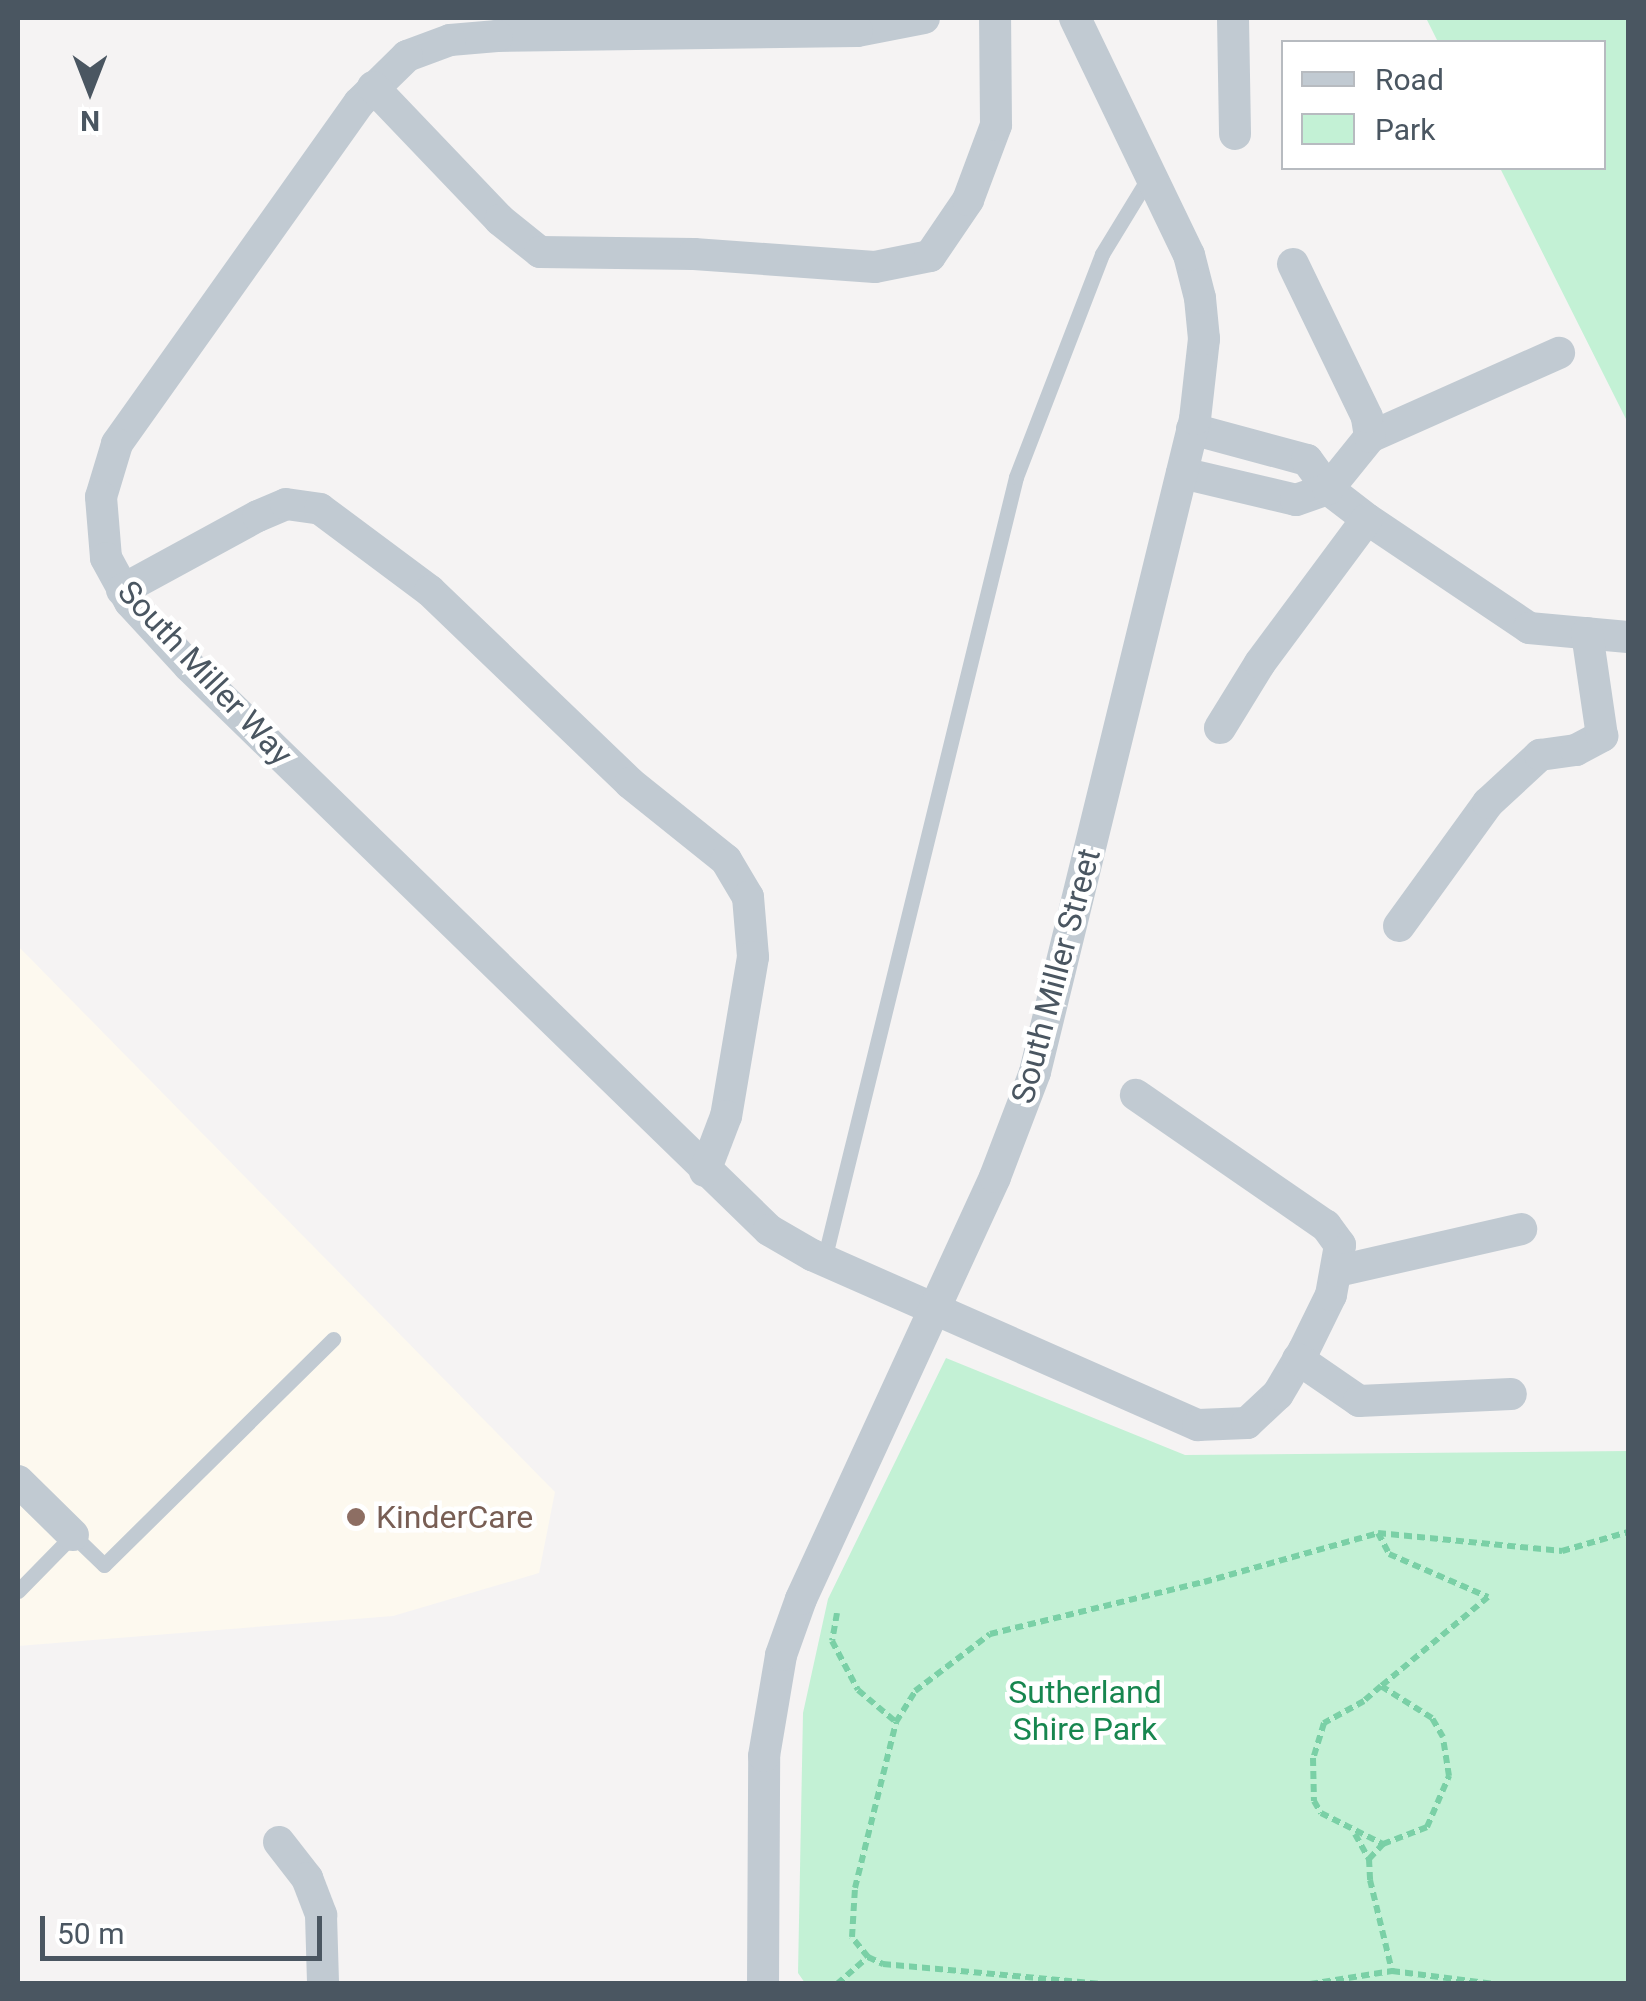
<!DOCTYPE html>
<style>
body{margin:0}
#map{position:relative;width:1646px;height:2001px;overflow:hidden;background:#f5f3f3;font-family:Roboto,sans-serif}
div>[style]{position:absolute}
.commercial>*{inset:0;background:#fdf9ef}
.green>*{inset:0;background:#c3f1d5}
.path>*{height:6px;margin-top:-3px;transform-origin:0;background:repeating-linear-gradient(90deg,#7ad0a6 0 8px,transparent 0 13px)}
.lane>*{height:15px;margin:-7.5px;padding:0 7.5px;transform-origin:7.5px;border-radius:7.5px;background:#c1cad2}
.street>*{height:32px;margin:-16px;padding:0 16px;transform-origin:16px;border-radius:16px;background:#c1cad2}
.dots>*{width:28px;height:28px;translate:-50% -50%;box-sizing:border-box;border:5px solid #fff;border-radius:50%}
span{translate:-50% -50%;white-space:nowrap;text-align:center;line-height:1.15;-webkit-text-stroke:9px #fff;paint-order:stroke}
.street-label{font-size:32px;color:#4a5661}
.education-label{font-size:32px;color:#785e54}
.left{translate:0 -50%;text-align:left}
.park-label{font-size:32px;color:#17864f}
.frame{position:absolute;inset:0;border:20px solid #4a5661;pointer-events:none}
.legend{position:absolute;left:1281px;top:40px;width:325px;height:130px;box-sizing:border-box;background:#fff;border:2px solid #b7bbc0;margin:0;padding:12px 18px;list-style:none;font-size:30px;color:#4a5661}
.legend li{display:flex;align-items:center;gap:20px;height:50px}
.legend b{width:50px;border:2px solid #b7bbc0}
.north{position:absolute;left:40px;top:40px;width:100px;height:100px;-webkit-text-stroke:8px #fff;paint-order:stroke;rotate:180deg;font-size:28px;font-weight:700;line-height:40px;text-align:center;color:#4a5661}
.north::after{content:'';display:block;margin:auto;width:35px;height:45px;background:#4a5661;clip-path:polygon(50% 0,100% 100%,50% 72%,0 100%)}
.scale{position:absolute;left:40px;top:1916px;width:282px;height:45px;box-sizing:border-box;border:5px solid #4a5661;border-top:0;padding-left:12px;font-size:30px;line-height:35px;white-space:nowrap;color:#4a5661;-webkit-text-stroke:8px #fff;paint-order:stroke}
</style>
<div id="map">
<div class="commercial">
<i style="clip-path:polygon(18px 946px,555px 1492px,539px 1573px,393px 1616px,18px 1646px)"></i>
</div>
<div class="green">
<i style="clip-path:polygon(1426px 18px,1628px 18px,1628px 423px,1500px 168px,1604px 168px,1604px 42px,1438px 42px)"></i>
<i style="clip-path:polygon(946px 1358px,1185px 1455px,1628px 1451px,1628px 1983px,805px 1983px,798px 1973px,803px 1713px,828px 1599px)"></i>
</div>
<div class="path">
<i style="left:1378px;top:1533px;width:24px;rotate:62deg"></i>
<i style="left:1389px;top:1554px;width:108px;rotate:23.5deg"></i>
<i style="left:1488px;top:1597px;width:139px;rotate:140.2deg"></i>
<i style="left:1381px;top:1686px;width:23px;rotate:139deg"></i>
<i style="left:1364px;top:1701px;width:46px;rotate:151.2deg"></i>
<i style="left:1324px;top:1723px;width:37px;rotate:107deg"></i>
<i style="left:1313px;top:1758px;width:43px;rotate:88.7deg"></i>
<i style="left:1314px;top:1801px;width:14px;rotate:60deg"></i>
<i style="left:1321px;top:1813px;width:69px;rotate:26.6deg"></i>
<i style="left:1383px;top:1844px;width:47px;rotate:-21.1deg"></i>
<i style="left:1427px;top:1827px;width:56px;rotate:-66.7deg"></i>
<i style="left:1449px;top:1776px;width:39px;rotate:-99deg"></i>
<i style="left:1443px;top:1737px;width:22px;rotate:-120deg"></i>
<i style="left:1432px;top:1718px;width:60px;rotate:-147.9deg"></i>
<i style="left:837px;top:1613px;width:28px;rotate:100deg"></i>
<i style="left:832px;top:1641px;width:55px;rotate:62deg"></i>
<i style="left:858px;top:1690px;width:50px;rotate:40.1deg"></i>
<i style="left:1355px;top:1834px;width:29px;rotate:61deg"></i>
<i style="left:1369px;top:1859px;width:21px;rotate:87deg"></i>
<i style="left:1370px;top:1880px;width:94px;rotate:76.4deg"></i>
<i style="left:1369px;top:1859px;width:21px;rotate:-47deg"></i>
<i style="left:868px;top:1957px;width:17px;rotate:25deg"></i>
<i style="left:883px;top:1964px;width:222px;rotate:5.2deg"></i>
<i style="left:837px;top:1984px;width:41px;rotate:-41.1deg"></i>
<i style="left:868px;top:1957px;width:26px;rotate:-129deg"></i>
<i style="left:852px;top:1937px;width:49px;rotate:-86.5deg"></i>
<i style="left:855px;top:1888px;width:171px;rotate:-76.1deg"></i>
<i style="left:896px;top:1722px;width:36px;rotate:-58deg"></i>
<i style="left:915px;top:1691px;width:94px;rotate:-37.2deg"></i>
<i style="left:990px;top:1634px;width:220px;rotate:-13.7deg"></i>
<i style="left:1204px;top:1582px;width:181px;rotate:-15.7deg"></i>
<i style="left:1378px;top:1533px;width:185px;rotate:5.6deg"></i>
<i style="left:1562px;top:1551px;width:69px;rotate:-16.1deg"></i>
<i style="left:1310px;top:1984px;width:83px;rotate:-9deg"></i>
<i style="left:1392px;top:1971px;width:103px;rotate:7.3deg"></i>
</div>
<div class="lane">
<i style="left:824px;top:1260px;width:806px;rotate:-76.22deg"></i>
<i style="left:1016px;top:477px;width:239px;rotate:-68.9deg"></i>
<i style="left:1102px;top:254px;width:90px;rotate:-58.6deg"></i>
<i style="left:18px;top:1591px;width:78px;rotate:-45.5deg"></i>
<i style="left:73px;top:1535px;width:43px;rotate:44.1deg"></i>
<i style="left:104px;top:1565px;width:322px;rotate:-44.6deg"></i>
</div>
<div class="street">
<i style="left:924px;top:18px;width:68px;rotate:169deg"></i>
<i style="left:857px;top:31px;width:360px;rotate:179.2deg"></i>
<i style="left:497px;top:36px;width:47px;rotate:175.1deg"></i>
<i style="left:450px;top:40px;width:46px;rotate:159.6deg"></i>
<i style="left:407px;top:56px;width:67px;rotate:135.6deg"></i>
<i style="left:359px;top:103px;width:418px;rotate:125.4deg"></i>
<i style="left:117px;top:444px;width:55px;rotate:106.8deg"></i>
<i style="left:101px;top:497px;width:61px;rotate:85.3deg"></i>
<i style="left:106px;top:558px;width:50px;rotate:61.4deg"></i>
<i style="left:130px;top:602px;width:87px;rotate:47.3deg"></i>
<i style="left:189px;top:666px;width:809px;rotate:44.2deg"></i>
<i style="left:769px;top:1230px;width:50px;rotate:30.2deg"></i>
<i style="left:812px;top:1255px;width:422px;rotate:23.8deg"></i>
<i style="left:1198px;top:1425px;width:49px;rotate:-2.3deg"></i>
<i style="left:1247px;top:1423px;width:42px;rotate:-43.1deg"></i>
<i style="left:1278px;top:1394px;width:51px;rotate:-59.4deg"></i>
<i style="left:1304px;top:1350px;width:61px;rotate:-63.9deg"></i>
<i style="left:1331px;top:1295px;width:51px;rotate:-79.8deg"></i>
<i style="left:1340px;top:1245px;width:24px;rotate:-126deg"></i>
<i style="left:1326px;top:1226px;width:231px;rotate:-145.4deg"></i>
<i style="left:1233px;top:18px;width:116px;rotate:89deg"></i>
<i style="left:373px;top:87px;width:184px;rotate:46.3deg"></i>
<i style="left:500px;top:220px;width:51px;rotate:38.7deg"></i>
<i style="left:540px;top:252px;width:154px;rotate:0.7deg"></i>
<i style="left:694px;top:254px;width:181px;rotate:4.1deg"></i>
<i style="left:875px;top:267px;width:56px;rotate:-11.3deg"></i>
<i style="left:930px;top:256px;width:68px;rotate:-55.8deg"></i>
<i style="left:968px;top:200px;width:80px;rotate:-69.5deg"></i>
<i style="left:996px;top:125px;width:107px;rotate:-90.5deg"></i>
<i style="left:1192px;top:429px;width:119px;rotate:15.1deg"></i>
<i style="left:1307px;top:460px;width:36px;rotate:54deg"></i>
<i style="left:1328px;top:489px;width:49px;rotate:37.6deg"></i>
<i style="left:1367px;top:519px;width:195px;rotate:33.9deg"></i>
<i style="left:1529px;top:628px;width:99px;rotate:5.2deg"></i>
<i style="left:1370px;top:437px;width:207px;rotate:-24deg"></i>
<i style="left:1182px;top:473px;width:117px;rotate:13.3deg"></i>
<i style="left:1296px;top:500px;width:34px;rotate:-19deg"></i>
<i style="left:1328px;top:489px;width:67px;rotate:-51.1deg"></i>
<i style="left:1370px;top:437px;width:20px;rotate:-99deg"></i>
<i style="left:1367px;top:417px;width:170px;rotate:-115.8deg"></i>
<i style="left:122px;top:590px;width:155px;rotate:-28.6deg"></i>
<i style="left:258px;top:516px;width:30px;rotate:-23deg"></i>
<i style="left:286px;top:504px;width:34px;rotate:8deg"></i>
<i style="left:320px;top:509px;width:137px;rotate:36.7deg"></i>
<i style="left:430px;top:591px;width:277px;rotate:43.8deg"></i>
<i style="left:630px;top:783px;width:123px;rotate:38.7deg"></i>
<i style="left:726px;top:860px;width:43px;rotate:59.3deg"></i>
<i style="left:748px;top:897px;width:60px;rotate:85.2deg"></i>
<i style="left:753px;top:957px;width:161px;rotate:99.6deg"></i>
<i style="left:726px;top:1116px;width:59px;rotate:110.9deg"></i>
<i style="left:1220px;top:728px;width:76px;rotate:-58.4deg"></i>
<i style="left:1260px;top:663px;width:179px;rotate:-53.4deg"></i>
<i style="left:1399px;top:926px;width:152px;rotate:-54.1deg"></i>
<i style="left:1488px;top:803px;width:71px;rotate:-42.7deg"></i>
<i style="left:1540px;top:755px;width:36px;rotate:-8deg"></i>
<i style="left:1576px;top:750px;width:30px;rotate:-28deg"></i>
<i style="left:1602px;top:736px;width:104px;rotate:-98.3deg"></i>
<i style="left:1338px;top:1271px;width:188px;rotate:-12.9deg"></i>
<i style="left:1298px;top:1359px;width:74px;rotate:34.5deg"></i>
<i style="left:1359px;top:1401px;width:152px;rotate:-2.6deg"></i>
<i style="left:18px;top:1481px;width:77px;rotate:44.5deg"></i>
<i style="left:279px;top:1842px;width:46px;rotate:52.1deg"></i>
<i style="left:307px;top:1878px;width:40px;rotate:69deg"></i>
<i style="left:321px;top:1915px;width:69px;rotate:88.3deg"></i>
<i style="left:763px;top:1984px;width:228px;rotate:-89.7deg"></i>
<i style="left:764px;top:1756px;width:102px;rotate:-80.4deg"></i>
<i style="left:781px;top:1655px;width:59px;rotate:-70.3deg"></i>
<i style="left:801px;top:1599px;width:464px;rotate:-65.3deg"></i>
<i style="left:995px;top:1177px;width:112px;rotate:-69.1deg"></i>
<i style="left:1035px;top:1072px;width:672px;rotate:-76.23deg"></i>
<i style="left:1195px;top:419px;width:81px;rotate:-83.6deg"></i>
<i style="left:1204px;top:339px;width:41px;rotate:-95.6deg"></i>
<i style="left:1200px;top:298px;width:44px;rotate:-104.3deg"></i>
<i style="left:1189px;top:255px;width:263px;rotate:-115.7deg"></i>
</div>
<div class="dots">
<i style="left:356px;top:1517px;background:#8d6e63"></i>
</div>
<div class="street-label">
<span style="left:205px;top:673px;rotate:47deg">South Miller Way</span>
<span style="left:1056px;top:976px;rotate:-75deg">South Miller Street</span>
</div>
<div class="education-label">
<span class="left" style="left:376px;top:1517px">KinderCare</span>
</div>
<div class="park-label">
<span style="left:1085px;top:1711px">Sutherland<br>Shire Park</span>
</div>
<div class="frame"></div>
<ul class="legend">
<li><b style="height:12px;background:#c1cad2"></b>Road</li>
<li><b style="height:28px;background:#c3f1d5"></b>Park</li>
</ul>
<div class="north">N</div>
<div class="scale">50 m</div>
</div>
